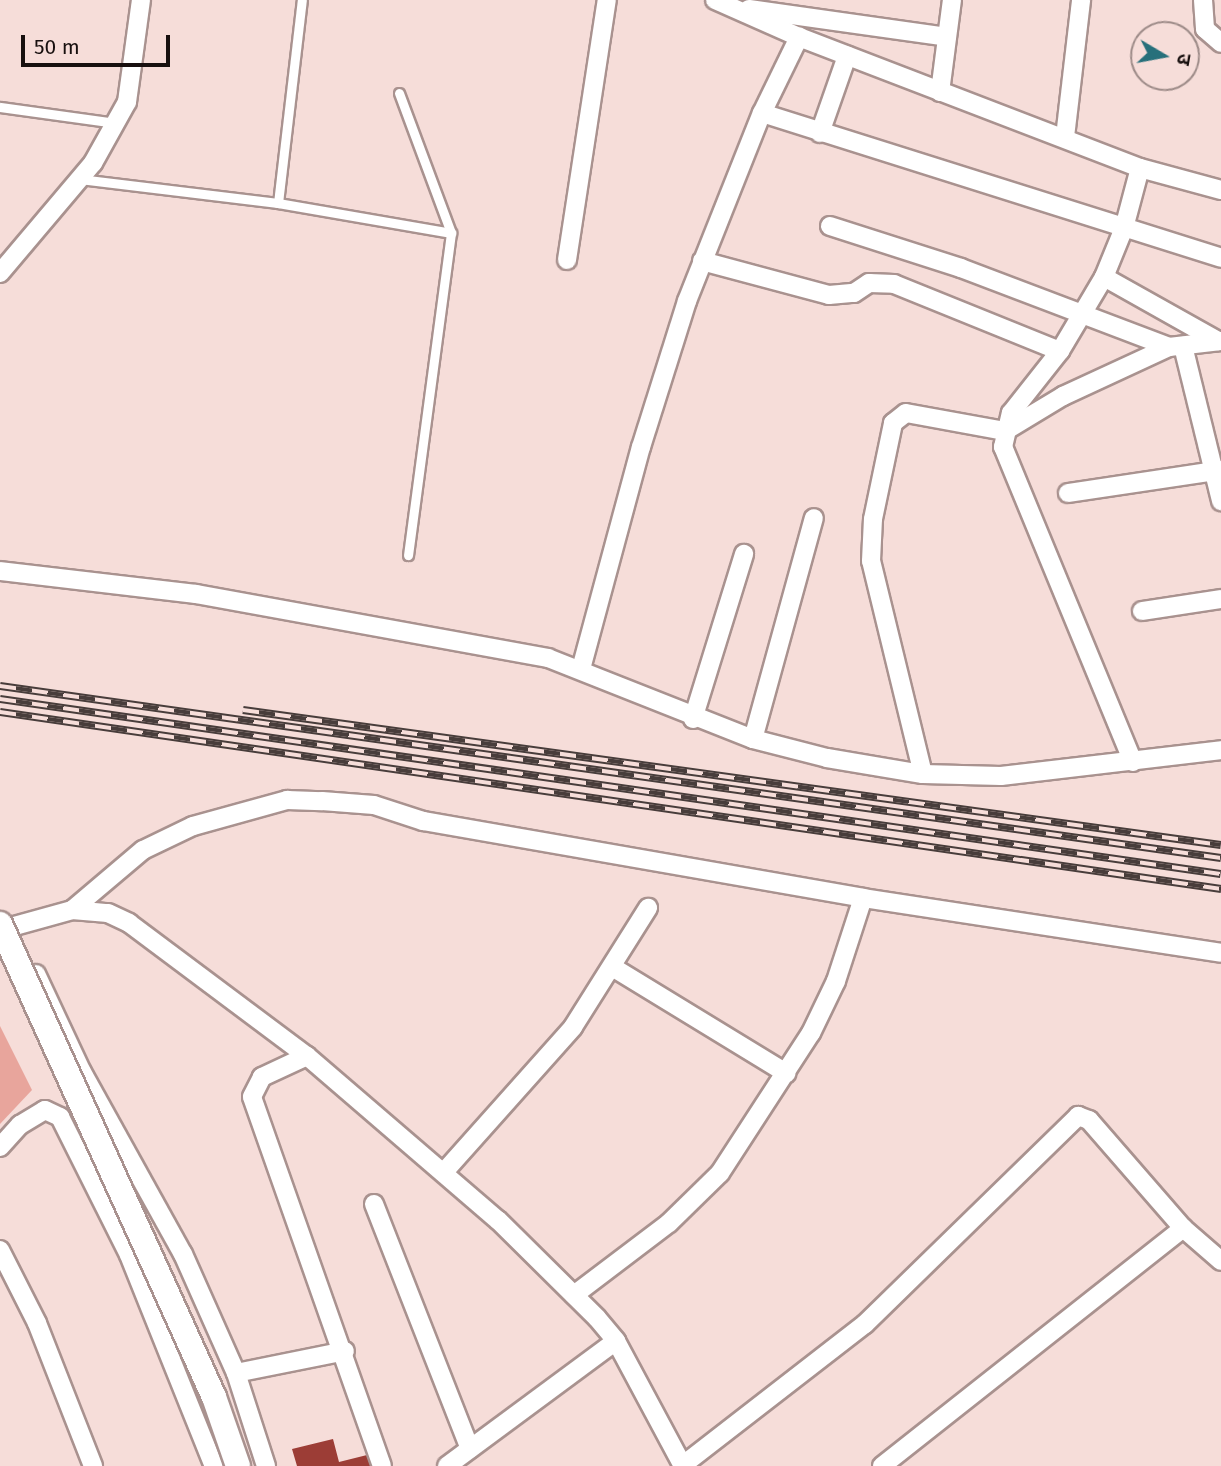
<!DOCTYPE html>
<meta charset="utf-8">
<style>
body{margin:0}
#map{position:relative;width:1221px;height:1466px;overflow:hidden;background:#f6ddd9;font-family:"Fira Sans","Noto Sans Devanagari",sans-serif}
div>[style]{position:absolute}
.green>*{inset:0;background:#e8a59c}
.building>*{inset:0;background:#9c3d36}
.roads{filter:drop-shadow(2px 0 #a9928f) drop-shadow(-2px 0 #a9928f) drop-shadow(0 2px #a9928f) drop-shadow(0 -2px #a9928f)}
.lane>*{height:9px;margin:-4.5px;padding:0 4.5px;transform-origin:4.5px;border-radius:4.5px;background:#fff}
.street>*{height:18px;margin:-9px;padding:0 9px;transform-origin:9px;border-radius:9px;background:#fff}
.rail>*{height:8px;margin-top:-4px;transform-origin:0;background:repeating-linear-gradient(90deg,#f6ddd9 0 16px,#483d3b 0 32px);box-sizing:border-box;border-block:2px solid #483d3b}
.bridges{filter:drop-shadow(2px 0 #a9928f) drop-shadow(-2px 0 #a9928f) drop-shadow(0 2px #a9928f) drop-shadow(0 -2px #a9928f)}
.secondary-bridge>*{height:24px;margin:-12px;padding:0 12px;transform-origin:12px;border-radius:12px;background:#fff}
span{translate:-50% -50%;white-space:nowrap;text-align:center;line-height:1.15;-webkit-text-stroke:7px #f6ddd9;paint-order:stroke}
.north{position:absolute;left:1130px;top:21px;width:70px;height:70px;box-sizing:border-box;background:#f6ddd9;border:2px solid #9d8b88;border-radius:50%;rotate:100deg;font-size:19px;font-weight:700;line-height:28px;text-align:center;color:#18100f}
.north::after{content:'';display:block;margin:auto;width:24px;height:32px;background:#27707b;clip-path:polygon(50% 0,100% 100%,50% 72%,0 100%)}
.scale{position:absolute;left:21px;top:35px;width:149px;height:32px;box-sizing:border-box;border:4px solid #18100f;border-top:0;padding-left:9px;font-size:21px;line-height:24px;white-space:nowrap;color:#18100f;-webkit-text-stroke:5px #f6ddd9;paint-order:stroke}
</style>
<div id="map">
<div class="green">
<i style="clip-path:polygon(0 1026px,32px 1090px,0 1124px)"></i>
</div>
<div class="building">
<i style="clip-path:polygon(333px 1439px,339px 1462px,387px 1450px,391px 1466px,297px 1466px,292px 1449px)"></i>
</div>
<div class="roads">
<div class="lane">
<i style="left:399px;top:93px;width:149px;rotate:69.6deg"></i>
<i style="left:451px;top:233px;width:325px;rotate:97.6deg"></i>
<i style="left:0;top:107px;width:116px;rotate:7.9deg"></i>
<i style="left:80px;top:179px;width:199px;rotate:6.9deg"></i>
<i style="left:278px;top:203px;width:176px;rotate:9.8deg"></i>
<i style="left:278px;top:203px;width:204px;rotate:-83.3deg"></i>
</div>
<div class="street">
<i style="left:715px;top:0;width:92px;rotate:23.8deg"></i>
<i style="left:799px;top:37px;width:365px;rotate:21deg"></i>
<i style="left:1140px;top:168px;width:84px;rotate:15.2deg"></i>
<i style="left:1203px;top:0;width:29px;rotate:86deg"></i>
<i style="left:1205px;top:29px;width:21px;rotate:41deg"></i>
<i style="left:749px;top:9px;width:200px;rotate:8deg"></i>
<i style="left:940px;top:92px;width:93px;rotate:-82.6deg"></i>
<i style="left:762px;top:113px;width:481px;rotate:17.5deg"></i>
<i style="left:820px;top:133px;width:82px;rotate:-70.7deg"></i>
<i style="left:1065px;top:137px;width:138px;rotate:-83.3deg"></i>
<i style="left:830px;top:226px;width:138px;rotate:17.8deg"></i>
<i style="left:961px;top:268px;width:222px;rotate:20.8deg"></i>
<i style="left:567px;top:260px;width:263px;rotate:-81.3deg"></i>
<i style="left:702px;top:261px;width:131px;rotate:15deg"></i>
<i style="left:829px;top:295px;width:25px;rotate:-5deg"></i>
<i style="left:854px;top:293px;width:18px;rotate:-34deg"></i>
<i style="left:869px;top:283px;width:25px;rotate:2deg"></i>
<i style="left:894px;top:284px;width:179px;rotate:22deg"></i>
<i style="left:0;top:273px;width:144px;rotate:-49.8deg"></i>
<i style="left:93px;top:163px;width:70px;rotate:-60.9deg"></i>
<i style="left:127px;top:102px;width:103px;rotate:-82.2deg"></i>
<i style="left:1104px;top:277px;width:131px;rotate:29.3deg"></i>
<i style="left:1183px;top:346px;width:160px;rotate:76.2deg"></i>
<i style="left:1068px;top:493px;width:155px;rotate:-8.5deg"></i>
<i style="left:0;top:571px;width:197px;rotate:6.7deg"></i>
<i style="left:196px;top:594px;width:358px;rotate:10.3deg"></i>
<i style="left:548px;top:658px;width:220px;rotate:21.6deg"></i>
<i style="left:753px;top:739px;width:76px;rotate:14.4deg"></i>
<i style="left:827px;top:758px;width:97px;rotate:9.5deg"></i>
<i style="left:923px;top:774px;width:78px;rotate:1.5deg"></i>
<i style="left:1001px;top:776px;width:222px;rotate:-6.7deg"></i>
<i style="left:1142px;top:611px;width:80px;rotate:-8.6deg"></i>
<i style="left:581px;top:669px;width:230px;rotate:-74.9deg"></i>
<i style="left:641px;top:447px;width:153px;rotate:-72.5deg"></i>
<i style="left:687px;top:301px;width:202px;rotate:-68.3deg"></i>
<i style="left:762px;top:113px;width:85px;rotate:-64deg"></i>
<i style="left:693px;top:719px;width:173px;rotate:-72.8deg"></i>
<i style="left:753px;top:739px;width:229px;rotate:-74.6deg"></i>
<i style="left:1133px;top:762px;width:341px;rotate:-112.4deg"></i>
<i style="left:1003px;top:447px;width:35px;rotate:-77deg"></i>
<i style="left:1011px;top:413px;width:79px;rotate:-51.7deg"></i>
<i style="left:1060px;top:351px;width:86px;rotate:-59.3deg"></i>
<i style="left:1104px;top:277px;width:53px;rotate:-67.8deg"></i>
<i style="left:1124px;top:228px;width:62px;rotate:-75.1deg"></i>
<i style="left:923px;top:774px;width:219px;rotate:-103.7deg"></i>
<i style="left:871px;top:561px;width:42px;rotate:-87.3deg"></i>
<i style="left:873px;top:519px;width:98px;rotate:-78.2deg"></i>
<i style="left:893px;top:423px;width:16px;rotate:-38deg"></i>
<i style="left:906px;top:413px;width:101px;rotate:10.3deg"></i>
<i style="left:1005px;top:431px;width:68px;rotate:-31.1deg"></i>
<i style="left:1063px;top:396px;width:117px;rotate:-24.8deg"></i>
<i style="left:1169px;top:347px;width:52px;rotate:-6.6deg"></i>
<i style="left:72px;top:910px;width:93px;rotate:-40.2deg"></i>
<i style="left:143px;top:850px;width:55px;rotate:-25.6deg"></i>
<i style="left:193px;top:826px;width:98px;rotate:-15.5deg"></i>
<i style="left:287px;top:800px;width:35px;rotate:2deg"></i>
<i style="left:322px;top:801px;width:52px;rotate:4.4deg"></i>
<i style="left:374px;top:805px;width:52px;rotate:18.1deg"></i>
<i style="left:423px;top:821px;width:447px;rotate:9.9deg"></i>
<i style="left:863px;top:898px;width:362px;rotate:8.7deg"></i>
<i style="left:0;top:930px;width:75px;rotate:-15.5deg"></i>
<i style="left:72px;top:910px;width:36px;rotate:5deg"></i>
<i style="left:108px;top:913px;width:23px;rotate:25deg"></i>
<i style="left:129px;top:923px;width:222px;rotate:36.8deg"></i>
<i style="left:307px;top:1056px;width:252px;rotate:40.7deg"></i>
<i style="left:498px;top:1220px;width:139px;rotate:44.7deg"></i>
<i style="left:597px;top:1318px;width:30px;rotate:50deg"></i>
<i style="left:616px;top:1341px;width:142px;rotate:61.8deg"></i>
<i style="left:614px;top:968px;width:202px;rotate:31.4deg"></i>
<i style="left:36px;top:974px;width:108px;rotate:64.9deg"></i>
<i style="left:82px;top:1072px;width:208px;rotate:61deg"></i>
<i style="left:183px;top:1254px;width:130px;rotate:66deg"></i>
<i style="left:236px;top:1373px;width:98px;rotate:72.1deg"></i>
<i style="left:307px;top:1056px;width:50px;rotate:155deg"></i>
<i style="left:262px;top:1077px;width:22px;rotate:117deg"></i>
<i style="left:252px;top:1097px;width:391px;rotate:70.6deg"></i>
<i style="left:0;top:1147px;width:30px;rotate:-48deg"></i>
<i style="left:20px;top:1125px;width:29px;rotate:-31deg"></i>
<i style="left:45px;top:1110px;width:17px;rotate:25deg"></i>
<i style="left:60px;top:1117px;width:154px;rotate:63.4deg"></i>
<i style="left:129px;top:1255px;width:227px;rotate:68.1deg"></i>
<i style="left:444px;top:1172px;width:194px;rotate:-48.3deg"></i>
<i style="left:573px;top:1027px;width:141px;rotate:-57.8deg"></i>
<i style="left:374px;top:1204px;width:263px;rotate:68.6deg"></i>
<i style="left:0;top:1250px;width:82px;rotate:63.1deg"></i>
<i style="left:37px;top:1323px;width:154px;rotate:68.6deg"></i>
<i style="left:574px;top:1295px;width:119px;rotate:-37.2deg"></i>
<i style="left:669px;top:1223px;width:71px;rotate:-44.4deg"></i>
<i style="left:720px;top:1173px;width:167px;rotate:-57deg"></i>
<i style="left:811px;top:1033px;width:58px;rotate:-64.3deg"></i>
<i style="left:836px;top:981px;width:87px;rotate:-72deg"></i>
<i style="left:236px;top:1373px;width:111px;rotate:-11.4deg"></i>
<i style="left:683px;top:1465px;width:230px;rotate:-37.8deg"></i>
<i style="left:865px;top:1324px;width:298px;rotate:-44.3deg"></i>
<i style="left:1078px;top:1116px;width:12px;rotate:20deg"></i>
<i style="left:1089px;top:1120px;width:143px;rotate:49deg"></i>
<i style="left:1183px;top:1228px;width:50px;rotate:41deg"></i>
<i style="left:447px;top:1466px;width:210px;rotate:-36.5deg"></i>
<i style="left:882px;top:1466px;width:384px;rotate:-38.3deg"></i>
</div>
</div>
<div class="rail">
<i style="left:0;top:686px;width:1233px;rotate:8.02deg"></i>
<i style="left:0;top:699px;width:1233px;rotate:8.16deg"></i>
<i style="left:243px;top:710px;width:987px;rotate:7.86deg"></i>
<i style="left:0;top:712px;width:1234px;rotate:8.25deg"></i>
</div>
<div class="bridges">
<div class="secondary-bridge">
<i style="left:0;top:924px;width:519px;rotate:65.66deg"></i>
<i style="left:214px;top:1397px;width:73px;rotate:70.8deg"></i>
</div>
</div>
<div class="north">उ</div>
<div class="scale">50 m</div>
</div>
